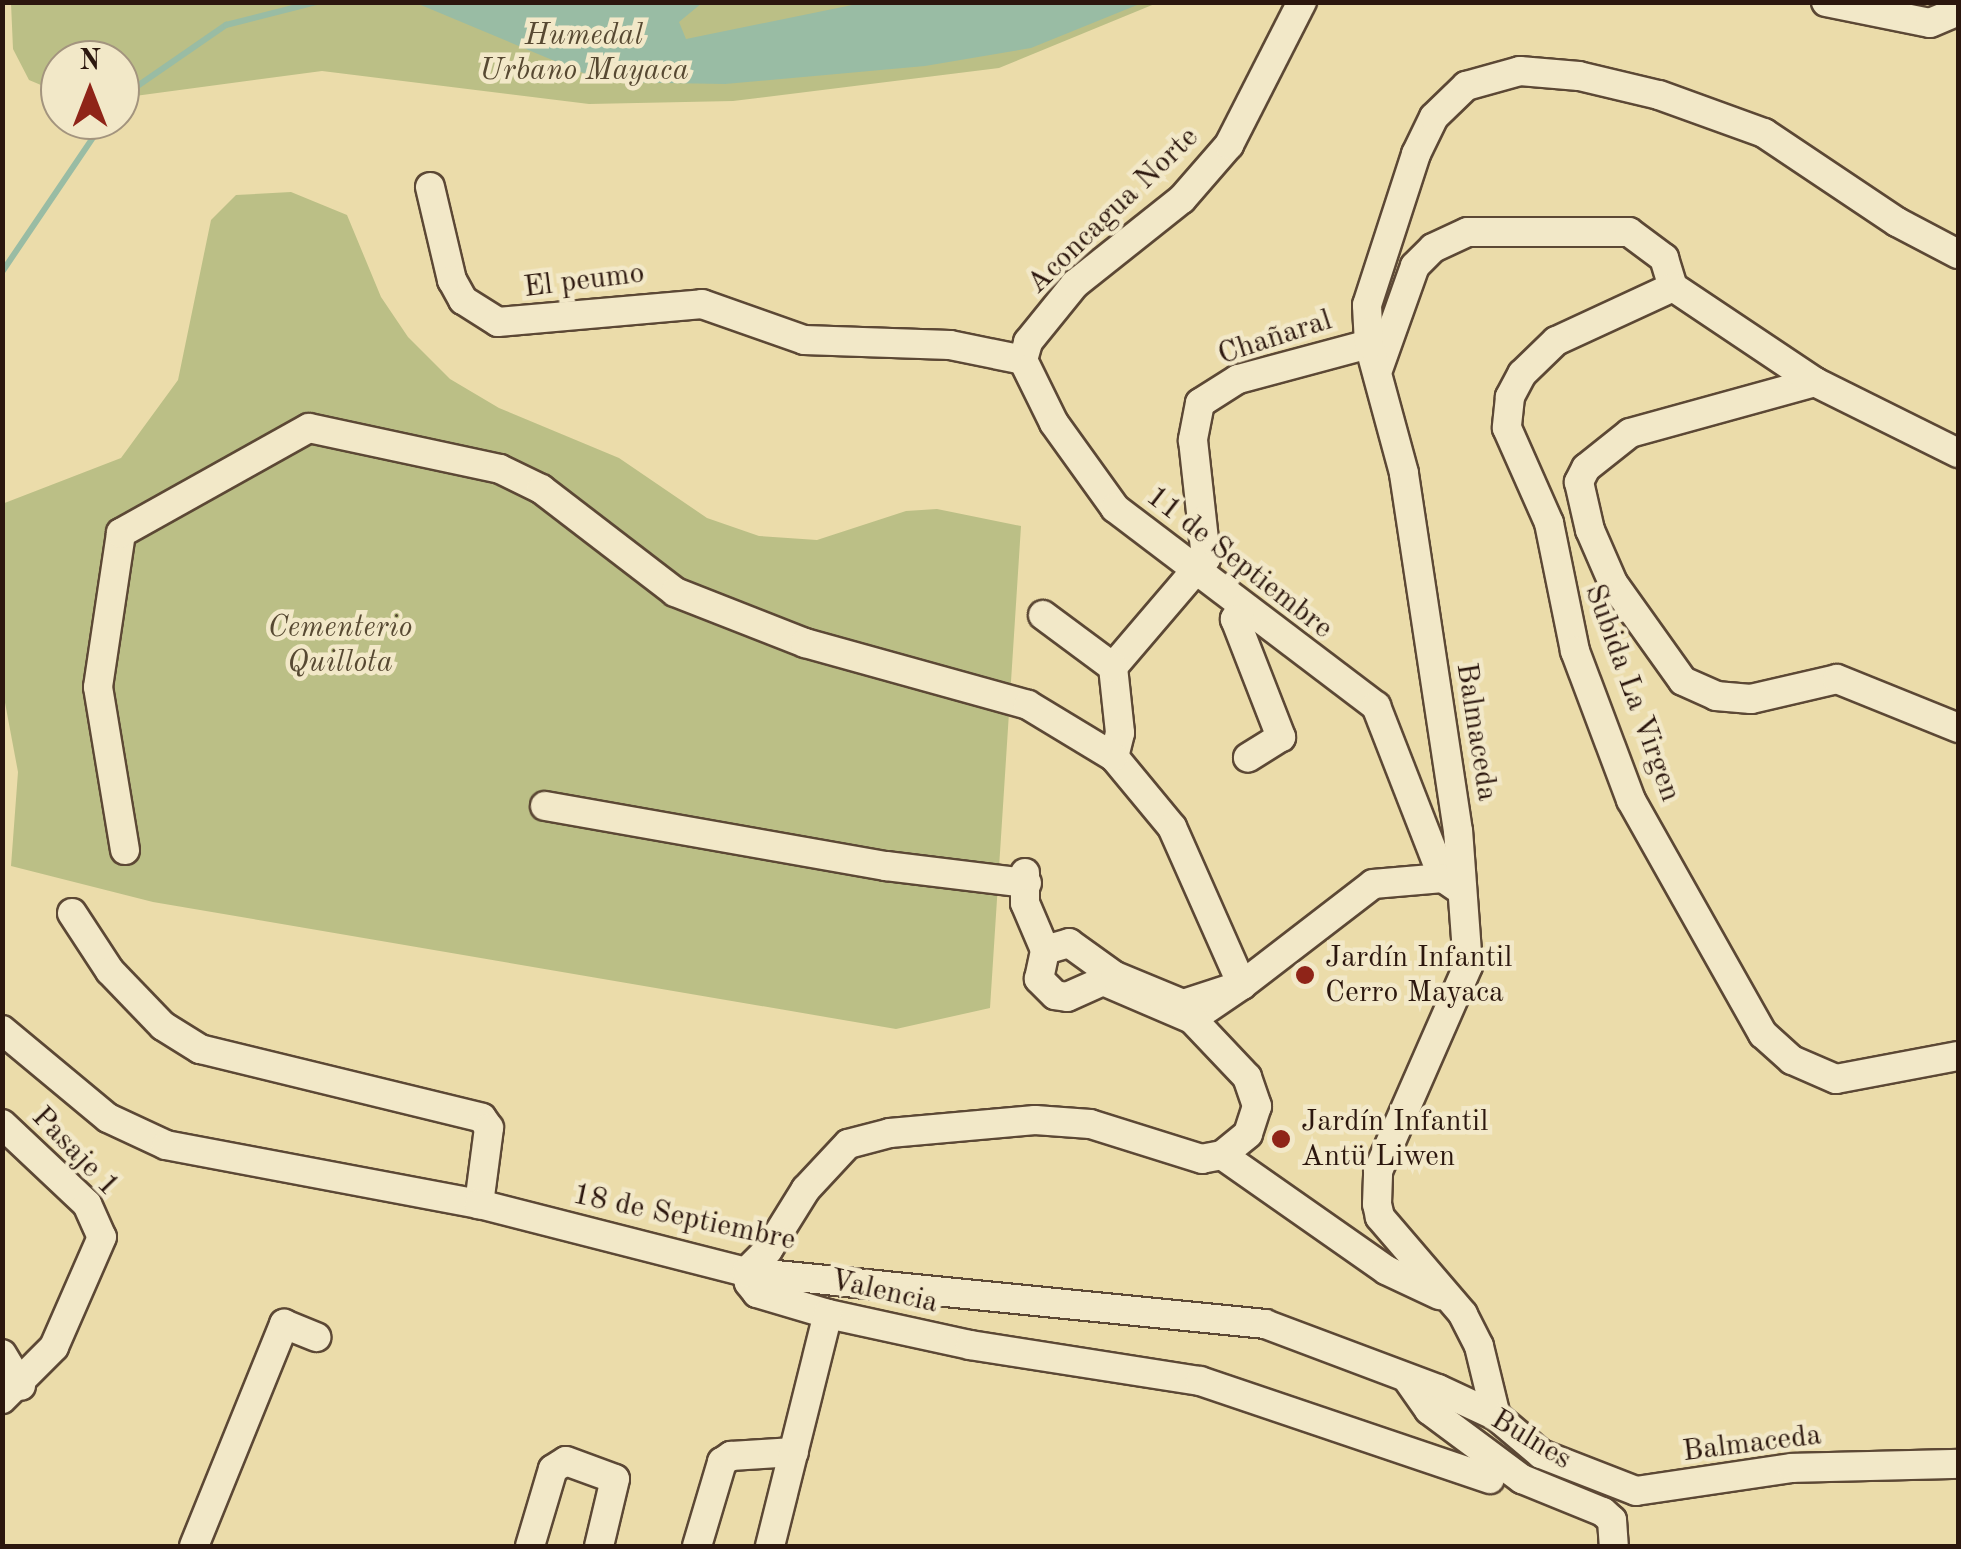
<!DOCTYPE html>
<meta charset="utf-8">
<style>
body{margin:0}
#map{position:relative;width:1961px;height:1549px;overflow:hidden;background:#ebdcaa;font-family:"Old Standard TT",serif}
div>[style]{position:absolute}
.green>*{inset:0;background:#bbbf86}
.water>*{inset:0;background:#99bca4}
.stream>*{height:6px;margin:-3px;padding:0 3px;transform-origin:3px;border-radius:3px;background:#99bca4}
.roads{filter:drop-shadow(2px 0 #5c4835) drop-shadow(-2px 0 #5c4835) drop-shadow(0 2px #5c4835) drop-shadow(0 -2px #5c4835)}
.minor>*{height:28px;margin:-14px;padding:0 14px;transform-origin:14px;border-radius:14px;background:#f2e8c8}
.dots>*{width:28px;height:28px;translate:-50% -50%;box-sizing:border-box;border:5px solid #f2e8c8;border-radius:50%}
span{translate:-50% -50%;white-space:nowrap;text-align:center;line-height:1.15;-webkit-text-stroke:9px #f2e8c8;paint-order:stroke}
.park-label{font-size:30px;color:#574932;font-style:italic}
.street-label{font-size:30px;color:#2c170e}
.poi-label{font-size:30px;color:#2c170e}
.left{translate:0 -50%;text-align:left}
.frame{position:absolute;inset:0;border:5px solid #2c170e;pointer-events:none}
.north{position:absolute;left:40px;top:40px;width:100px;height:100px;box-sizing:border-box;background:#f2e8c8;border:2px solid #a3947e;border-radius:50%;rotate:0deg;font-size:28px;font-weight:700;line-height:40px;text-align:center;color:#2c170e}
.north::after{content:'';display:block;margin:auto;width:35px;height:45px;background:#8f2418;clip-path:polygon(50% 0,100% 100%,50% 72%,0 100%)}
</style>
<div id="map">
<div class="green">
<i style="clip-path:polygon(11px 3px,1157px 3px,999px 68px,733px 101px,589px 104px,322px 71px,120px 98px,120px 60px,60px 60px,60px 93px,29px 80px,13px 49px)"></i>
<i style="clip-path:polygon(291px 192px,347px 215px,381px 297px,408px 337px,450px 379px,499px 408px,619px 458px,707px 518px,759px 536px,817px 540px,906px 511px,937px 509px,1021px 526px,990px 1008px,896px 1029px,153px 902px,11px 866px,18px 772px,3px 692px,2px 504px,121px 458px,178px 380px,211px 220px,236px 195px)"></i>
</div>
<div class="water">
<i style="clip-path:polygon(416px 3px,702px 3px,679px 22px,686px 39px,862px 3px,1142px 3px,1031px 48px,925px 66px,725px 84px,605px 82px)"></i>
</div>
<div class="stream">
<i style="left:120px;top:98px;width:129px;rotate:-34.6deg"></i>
<i style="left:226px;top:25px;width:93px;rotate:-14.3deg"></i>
<i style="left:2px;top:272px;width:184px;rotate:-55.9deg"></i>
</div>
<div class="roads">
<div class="minor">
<i style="left:1826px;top:2px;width:106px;rotate:11.4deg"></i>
<i style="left:1930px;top:23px;width:30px;rotate:-23deg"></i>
<i style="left:430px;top:187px;width:96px;rotate:76.7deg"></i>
<i style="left:452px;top:280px;width:23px;rotate:61deg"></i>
<i style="left:463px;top:300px;width:41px;rotate:32.2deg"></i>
<i style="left:498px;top:322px;width:205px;rotate:-5deg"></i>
<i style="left:702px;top:304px;width:108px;rotate:19.4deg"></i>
<i style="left:804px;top:340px;width:146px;rotate:2deg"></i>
<i style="left:950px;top:345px;width:75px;rotate:11.6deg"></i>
<i style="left:1023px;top:360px;width:70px;rotate:63.8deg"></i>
<i style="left:1054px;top:423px;width:105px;rotate:54.3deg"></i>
<i style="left:1115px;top:508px;width:328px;rotate:37.2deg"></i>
<i style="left:1376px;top:706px;width:185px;rotate:68.7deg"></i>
<i style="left:1369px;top:344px;width:136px;rotate:165deg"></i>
<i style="left:1238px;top:379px;width:45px;rotate:147.7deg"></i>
<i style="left:1200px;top:403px;width:38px;rotate:101deg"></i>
<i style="left:1193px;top:440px;width:119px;rotate:83.7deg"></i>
<i style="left:1206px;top:558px;width:143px;rotate:130.5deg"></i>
<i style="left:1113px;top:667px;width:66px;rotate:83.9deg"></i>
<i style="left:1120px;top:733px;width:25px;rotate:104deg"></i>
<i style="left:1114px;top:757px;width:91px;rotate:50.4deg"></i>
<i style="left:1172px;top:827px;width:173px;rotate:66.1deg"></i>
<i style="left:1242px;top:985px;width:60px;rotate:145.8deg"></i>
<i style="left:1192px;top:1019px;width:97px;rotate:-156.9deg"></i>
<i style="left:1103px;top:981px;width:39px;rotate:156deg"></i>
<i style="left:1067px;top:997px;width:12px;rotate:-171deg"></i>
<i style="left:1055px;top:995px;width:23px;rotate:-135deg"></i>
<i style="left:1039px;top:979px;width:30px;rotate:-78deg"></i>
<i style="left:1045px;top:950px;width:25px;rotate:-16deg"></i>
<i style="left:1069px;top:943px;width:57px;rotate:35.7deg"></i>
<i style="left:1115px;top:976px;width:74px;rotate:22.4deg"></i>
<i style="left:1183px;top:1004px;width:62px;rotate:-17.9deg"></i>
<i style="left:1242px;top:985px;width:165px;rotate:-37.6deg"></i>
<i style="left:1373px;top:884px;width:70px;rotate:-4.9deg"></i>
<i style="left:1443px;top:878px;width:22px;rotate:34deg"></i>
<i style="left:1023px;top:360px;width:19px;rotate:-74deg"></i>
<i style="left:1028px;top:342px;width:75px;rotate:-51deg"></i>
<i style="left:1075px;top:284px;width:137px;rotate:-38.5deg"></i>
<i style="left:1182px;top:199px;width:72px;rotate:-49deg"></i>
<i style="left:1229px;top:145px;width:161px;rotate:-63deg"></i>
<i style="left:1379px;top:367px;width:107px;rotate:-70.4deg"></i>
<i style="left:1415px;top:266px;width:25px;rotate:-45deg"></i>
<i style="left:1433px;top:248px;width:38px;rotate:-25deg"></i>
<i style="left:1468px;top:232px;width:161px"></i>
<i style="left:1629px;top:232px;width:44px;rotate:36.6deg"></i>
<i style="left:1664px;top:258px;width:30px;rotate:73deg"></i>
<i style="left:1815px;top:382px;width:192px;rotate:164.6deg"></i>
<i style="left:1630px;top:433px;width:56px;rotate:141.5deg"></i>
<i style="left:1586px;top:468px;width:16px;rotate:117deg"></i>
<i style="left:1579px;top:482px;width:49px;rotate:77.1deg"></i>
<i style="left:1590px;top:530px;width:58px;rotate:66.5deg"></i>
<i style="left:1613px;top:583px;width:120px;rotate:54.5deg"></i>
<i style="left:1683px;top:681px;width:36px;rotate:24deg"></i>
<i style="left:1716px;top:696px;width:35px;rotate:5deg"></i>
<i style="left:1751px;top:699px;width:88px;rotate:-13.1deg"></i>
<i style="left:1837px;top:679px;width:131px;rotate:22deg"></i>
<i style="left:1958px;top:453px;width:160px;rotate:-153.6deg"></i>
<i style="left:1815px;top:382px;width:171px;rotate:-146.2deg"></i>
<i style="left:1673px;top:287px;width:129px;rotate:155.2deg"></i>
<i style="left:1556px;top:341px;width:47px;rotate:135.9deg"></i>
<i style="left:1522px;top:374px;width:26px;rotate:118deg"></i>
<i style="left:1510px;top:397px;width:31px;rotate:96deg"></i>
<i style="left:1507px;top:428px;width:104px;rotate:66.1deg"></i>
<i style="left:1549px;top:523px;width:131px;rotate:78.5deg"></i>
<i style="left:1575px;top:651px;width:159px;rotate:69.4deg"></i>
<i style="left:1631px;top:800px;width:269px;rotate:60.6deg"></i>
<i style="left:1763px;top:1034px;width:39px;rotate:42deg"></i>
<i style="left:1792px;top:1060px;width:48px;rotate:23.4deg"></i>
<i style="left:1836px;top:1079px;width:124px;rotate:-10.7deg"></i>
<i style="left:1241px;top:609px;width:12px;rotate:121deg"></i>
<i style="left:1235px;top:619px;width:127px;rotate:68.7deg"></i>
<i style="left:1281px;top:737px;width:39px;rotate:148deg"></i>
<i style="left:1043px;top:615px;width:87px;rotate:36.6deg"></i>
<i style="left:545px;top:806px;width:346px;rotate:10deg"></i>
<i style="left:886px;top:866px;width:142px;rotate:6.9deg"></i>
<i style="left:125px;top:850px;width:165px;rotate:-99.4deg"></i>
<i style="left:98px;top:687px;width:156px;rotate:-81.5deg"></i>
<i style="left:121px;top:533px;width:215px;rotate:-29.2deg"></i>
<i style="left:309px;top:428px;width:195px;rotate:12.1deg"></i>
<i style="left:500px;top:469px;width:46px;rotate:26deg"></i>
<i style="left:541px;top:489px;width:169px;rotate:37.5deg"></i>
<i style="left:675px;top:592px;width:140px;rotate:21.4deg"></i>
<i style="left:805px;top:643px;width:231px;rotate:15.5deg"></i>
<i style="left:1028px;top:705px;width:100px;rotate:31.2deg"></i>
<i style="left:1025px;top:873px;width:30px;rotate:90deg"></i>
<i style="left:1025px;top:903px;width:51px;rotate:66.9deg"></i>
<i style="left:72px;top:913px;width:69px;rotate:56.8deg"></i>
<i style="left:110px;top:971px;width:76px;rotate:46.1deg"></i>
<i style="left:163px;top:1026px;width:44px;rotate:31.9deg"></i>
<i style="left:200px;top:1049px;width:290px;rotate:13.7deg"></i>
<i style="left:482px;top:1118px;width:12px;rotate:55deg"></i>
<i style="left:489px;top:1128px;width:77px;rotate:97.5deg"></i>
<i style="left:1192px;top:1019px;width:80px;rotate:46.5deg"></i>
<i style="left:1247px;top:1077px;width:31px;rotate:71deg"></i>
<i style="left:1257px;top:1106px;width:29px;rotate:108deg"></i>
<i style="left:1248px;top:1134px;width:33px;rotate:141deg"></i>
<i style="left:1222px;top:1155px;width:20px;rotate:169deg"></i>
<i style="left:1202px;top:1159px;width:117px;rotate:-162.6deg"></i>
<i style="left:1090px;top:1124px;width:55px;rotate:-175.8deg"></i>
<i style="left:1035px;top:1120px;width:146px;rotate:174.9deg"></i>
<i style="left:890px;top:1133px;width:43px;rotate:165.3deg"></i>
<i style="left:848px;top:1144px;width:62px;rotate:133deg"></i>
<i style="left:806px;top:1189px;width:72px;rotate:121.9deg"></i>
<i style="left:768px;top:1250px;width:31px;rotate:135deg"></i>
<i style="left:746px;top:1272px;width:11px;rotate:75deg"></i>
<i style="left:749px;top:1283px;width:13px;rotate:51deg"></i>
<i style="left:757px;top:1293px;width:74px;rotate:16.5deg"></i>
<i style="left:828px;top:1314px;width:145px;rotate:12.3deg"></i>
<i style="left:970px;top:1345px;width:233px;rotate:8.9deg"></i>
<i style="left:1200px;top:1381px;width:306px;rotate:18.7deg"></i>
<i style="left:2px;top:1030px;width:138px;rotate:39.7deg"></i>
<i style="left:108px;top:1118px;width:64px;rotate:25deg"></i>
<i style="left:166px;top:1145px;width:319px;rotate:10.7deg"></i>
<i style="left:479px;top:1204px;width:276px;rotate:14.3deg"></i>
<i style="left:746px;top:1272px;width:522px;rotate:5.72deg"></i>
<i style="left:1265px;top:1324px;width:185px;rotate:20.6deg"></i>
<i style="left:1438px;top:1389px;width:64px;rotate:25deg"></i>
<i style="left:1496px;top:1416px;width:59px;rotate:40.2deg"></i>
<i style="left:1541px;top:1454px;width:102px;rotate:21.3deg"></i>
<i style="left:1636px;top:1491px;width:158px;rotate:-8.4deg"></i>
<i style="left:1792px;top:1468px;width:166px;rotate:-1.4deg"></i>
<i style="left:2px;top:1124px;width:117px;rotate:43.3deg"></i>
<i style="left:87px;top:1204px;width:36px;rotate:66deg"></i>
<i style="left:102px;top:1237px;width:120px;rotate:113.6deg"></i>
<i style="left:54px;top:1347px;width:74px;rotate:135deg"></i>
<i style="left:1222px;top:1155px;width:200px;rotate:35deg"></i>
<i style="left:1386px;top:1270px;width:59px;rotate:25.3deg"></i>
<i style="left:2px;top:1354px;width:37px;rotate:59deg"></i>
<i style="left:1408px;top:1380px;width:37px;rotate:55deg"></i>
<i style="left:1429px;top:1410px;width:116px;rotate:36.6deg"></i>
<i style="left:1522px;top:1479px;width:87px;rotate:22.2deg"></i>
<i style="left:1603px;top:1512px;width:12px;rotate:42deg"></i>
<i style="left:1612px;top:1520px;width:26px;rotate:86deg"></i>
<i style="left:1496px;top:1416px;width:72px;rotate:-103.7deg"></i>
<i style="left:1479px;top:1346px;width:36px;rotate:-117deg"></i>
<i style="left:1463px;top:1314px;width:128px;rotate:-130.6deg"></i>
<i style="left:1380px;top:1217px;width:13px;rotate:-103deg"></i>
<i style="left:1377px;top:1204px;width:33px;rotate:-88deg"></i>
<i style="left:1378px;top:1171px;width:224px;rotate:-66.3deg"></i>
<i style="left:1468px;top:966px;width:135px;rotate:-94.2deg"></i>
<i style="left:1458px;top:831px;width:362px;rotate:-98.6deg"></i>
<i style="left:1404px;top:473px;width:134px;rotate:-105.2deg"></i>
<i style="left:1369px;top:344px;width:39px;rotate:-93deg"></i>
<i style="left:1367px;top:305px;width:159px;rotate:-72deg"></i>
<i style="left:1416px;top:154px;width:41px;rotate:-64.1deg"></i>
<i style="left:1434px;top:117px;width:45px;rotate:-44.1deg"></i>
<i style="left:1466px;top:86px;width:56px;rotate:-15.5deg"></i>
<i style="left:1520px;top:71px;width:59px;rotate:4.8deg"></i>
<i style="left:1579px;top:76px;width:82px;rotate:13.4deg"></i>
<i style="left:1659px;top:95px;width:112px;rotate:19.9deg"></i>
<i style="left:1764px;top:133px;width:160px;rotate:33.8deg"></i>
<i style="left:1897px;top:222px;width:69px;rotate:27.7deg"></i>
<i style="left:194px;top:1546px;width:240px;rotate:-67.9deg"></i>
<i style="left:284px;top:1324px;width:35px;rotate:22deg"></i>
<i style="left:530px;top:1546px;width:80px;rotate:-73.4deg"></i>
<i style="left:553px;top:1469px;width:15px;rotate:-32deg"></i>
<i style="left:566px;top:1461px;width:52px;rotate:20.2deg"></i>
<i style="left:615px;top:1479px;width:69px;rotate:103.4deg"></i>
<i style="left:697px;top:1546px;width:88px;rotate:-73.4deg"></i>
<i style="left:722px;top:1462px;width:11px;rotate:-34deg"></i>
<i style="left:731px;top:1456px;width:63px;rotate:-3.6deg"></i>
<i style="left:770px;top:1546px;width:239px;rotate:-76deg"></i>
</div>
</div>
<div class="dots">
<i style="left:1305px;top:975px;background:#8f2418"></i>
<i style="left:1281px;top:1139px;background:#8f2418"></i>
</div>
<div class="park-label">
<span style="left:584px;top:53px">Humedal<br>Urbano Mayaca</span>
<span style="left:340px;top:645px">Cementerio<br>Quillota</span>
</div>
<div class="street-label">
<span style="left:1113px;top:211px;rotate:-44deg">Aconcagua Norte</span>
<span style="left:584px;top:281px;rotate:-7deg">El peumo</span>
<span style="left:1275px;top:338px;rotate:-18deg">Chañaral</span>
<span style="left:1239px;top:563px;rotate:38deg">11 de Septiembre</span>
<span style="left:1632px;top:693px;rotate:70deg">Subida La Virgen</span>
<span style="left:1476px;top:732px;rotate:81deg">Balmaceda</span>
<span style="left:75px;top:1152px;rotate:46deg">Pasaje 1</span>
<span style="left:684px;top:1218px;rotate:12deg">18 de Septiembre</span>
<span style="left:884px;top:1292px;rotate:13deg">Valencia</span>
<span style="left:1531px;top:1440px;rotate:31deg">Bulnes</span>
<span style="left:1752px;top:1444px;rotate:-7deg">Balmaceda</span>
</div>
<div class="poi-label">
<span class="left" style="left:1325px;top:975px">Jardín Infantil<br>Cerro Mayaca</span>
<span class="left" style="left:1301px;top:1139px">Jardín Infantil<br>Antü Liwen</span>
</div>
<div class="frame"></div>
<div class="north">N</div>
</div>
